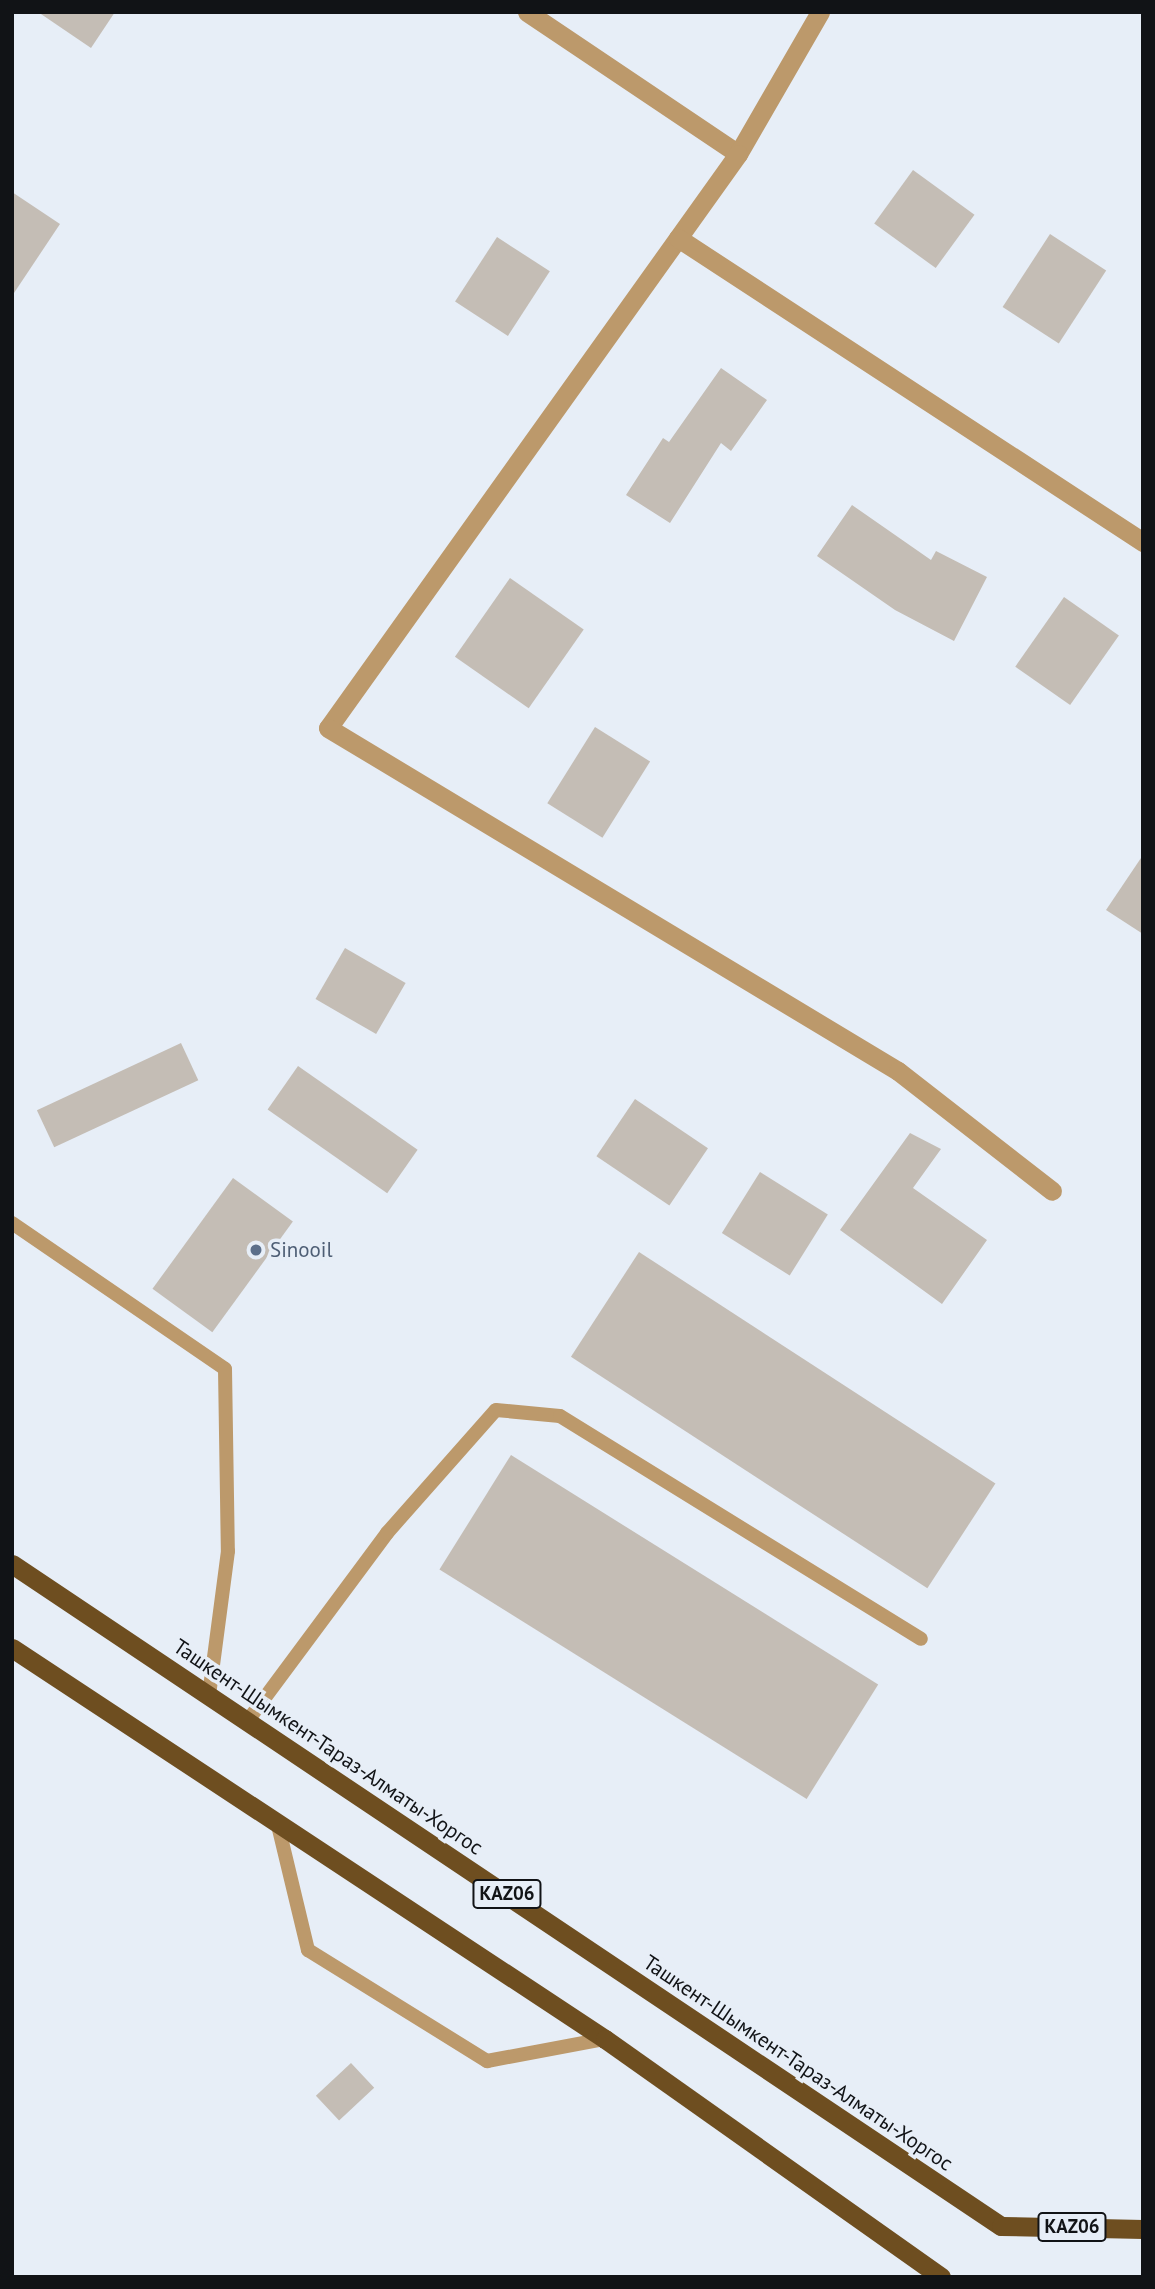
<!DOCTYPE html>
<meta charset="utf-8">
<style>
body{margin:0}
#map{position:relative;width:1155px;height:2289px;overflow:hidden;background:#e7eef7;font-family:"PT Sans",sans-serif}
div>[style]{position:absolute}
.building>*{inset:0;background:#c4bdb5;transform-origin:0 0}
.service>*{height:14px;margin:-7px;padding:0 7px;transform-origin:7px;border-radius:7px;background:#bc996b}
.minor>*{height:19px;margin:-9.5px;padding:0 9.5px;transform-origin:9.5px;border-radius:9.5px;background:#bc996b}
.trunk>*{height:19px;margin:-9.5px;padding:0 9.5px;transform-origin:9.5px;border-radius:9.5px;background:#6e4e20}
.dots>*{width:19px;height:19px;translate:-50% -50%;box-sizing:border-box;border:4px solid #e7eef7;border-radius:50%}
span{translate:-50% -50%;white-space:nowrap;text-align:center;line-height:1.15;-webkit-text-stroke:7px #e7eef7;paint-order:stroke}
.shield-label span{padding:2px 5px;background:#e7eef7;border:2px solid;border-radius:5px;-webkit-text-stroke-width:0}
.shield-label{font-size:19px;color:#111316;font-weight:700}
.service-label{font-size:21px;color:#4e5e75}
.left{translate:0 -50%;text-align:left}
.street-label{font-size:21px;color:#111316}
.frame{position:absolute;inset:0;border:14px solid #111316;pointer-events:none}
</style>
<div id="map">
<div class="building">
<i style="clip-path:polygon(38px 12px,115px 12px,91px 48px)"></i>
<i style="left:913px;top:170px;width:76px;height:66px;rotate:36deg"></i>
<i style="clip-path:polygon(12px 192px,60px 224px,12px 296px)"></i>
<i style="left:1050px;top:234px;width:67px;height:87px;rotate:33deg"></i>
<i style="left:497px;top:237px;width:63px;height:77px;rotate:33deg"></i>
<i style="clip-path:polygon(721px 368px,767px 400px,731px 451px,721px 443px,670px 523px,626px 495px,663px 438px,669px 442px)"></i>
<i style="clip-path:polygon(852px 505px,931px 560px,936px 551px,987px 577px,954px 641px,895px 610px,817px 556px)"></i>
<i style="left:510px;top:578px;width:90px;height:96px;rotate:35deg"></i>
<i style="left:1064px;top:597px;width:67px;height:85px;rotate:35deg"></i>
<i style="left:595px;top:727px;width:65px;height:90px;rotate:32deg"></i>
<i style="clip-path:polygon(1143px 855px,1143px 934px,1106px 910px)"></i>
<i style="left:345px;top:948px;width:70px;height:59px;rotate:30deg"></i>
<i style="left:181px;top:1043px;width:41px;height:159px;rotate:65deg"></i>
<i style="left:298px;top:1066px;width:146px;height:53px;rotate:35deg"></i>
<i style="left:635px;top:1099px;width:88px;height:69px;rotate:34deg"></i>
<i style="clip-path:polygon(910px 1133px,941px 1149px,913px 1188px,987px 1240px,942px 1304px,840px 1230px)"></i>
<i style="left:760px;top:1172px;width:80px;height:72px;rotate:32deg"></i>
<i style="left:233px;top:1178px;width:74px;height:137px;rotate:36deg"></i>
<i style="left:639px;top:1252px;width:425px;height:125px;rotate:33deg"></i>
<i style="left:511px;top:1455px;width:433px;height:135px;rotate:32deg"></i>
<i style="left:351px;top:2063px;width:34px;height:48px;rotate:47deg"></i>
</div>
<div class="service">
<i style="left:12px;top:1223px;width:258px;rotate:34.4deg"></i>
<i style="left:225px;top:1369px;width:182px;rotate:89.1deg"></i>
<i style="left:228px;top:1551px;width:145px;rotate:97.5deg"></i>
<i style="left:249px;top:1719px;width:232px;rotate:-53.4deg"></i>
<i style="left:387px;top:1533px;width:164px;rotate:-48.5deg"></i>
<i style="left:496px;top:1410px;width:64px;rotate:5.4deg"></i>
<i style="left:560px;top:1416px;width:424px;rotate:31.7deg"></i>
<i style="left:277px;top:1821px;width:133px;rotate:76.5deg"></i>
<i style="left:308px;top:1950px;width:211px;rotate:31.8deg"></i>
<i style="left:487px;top:2061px;width:120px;rotate:-10.6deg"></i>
</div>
<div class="minor">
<i style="left:527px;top:12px;width:254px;rotate:33.9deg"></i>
<i style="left:820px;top:12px;width:164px;rotate:120deg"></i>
<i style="left:738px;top:154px;width:705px;rotate:125.54deg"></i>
<i style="left:328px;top:728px;width:665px;rotate:31.04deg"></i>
<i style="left:898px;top:1071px;width:195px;rotate:37.9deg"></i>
<i style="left:678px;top:238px;width:556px;rotate:33.18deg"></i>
</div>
<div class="trunk">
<i style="left:12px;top:1564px;width:1190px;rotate:33.8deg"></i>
<i style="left:1001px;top:2226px;width:142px;rotate:1.2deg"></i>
<i style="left:12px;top:1648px;width:710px;rotate:33.4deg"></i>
<i style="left:605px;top:2039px;width:412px;rotate:35.3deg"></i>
</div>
<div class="dots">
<i style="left:256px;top:1250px;background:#5c6f8a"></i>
</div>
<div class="shield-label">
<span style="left:507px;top:1894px">KАZ06</span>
<span style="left:1072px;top:2227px">KАZ06</span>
</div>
<div class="service-label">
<span class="left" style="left:270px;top:1250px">Sinooil</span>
</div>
<div class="street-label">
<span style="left:328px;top:1747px;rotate:34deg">Ташкент-Шымкент-Тараз-Алматы-Хоргос</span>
<span style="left:798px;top:2063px;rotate:34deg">Ташкент-Шымкент-Тараз-Алматы-Хоргос</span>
</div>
<div class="frame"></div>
</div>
